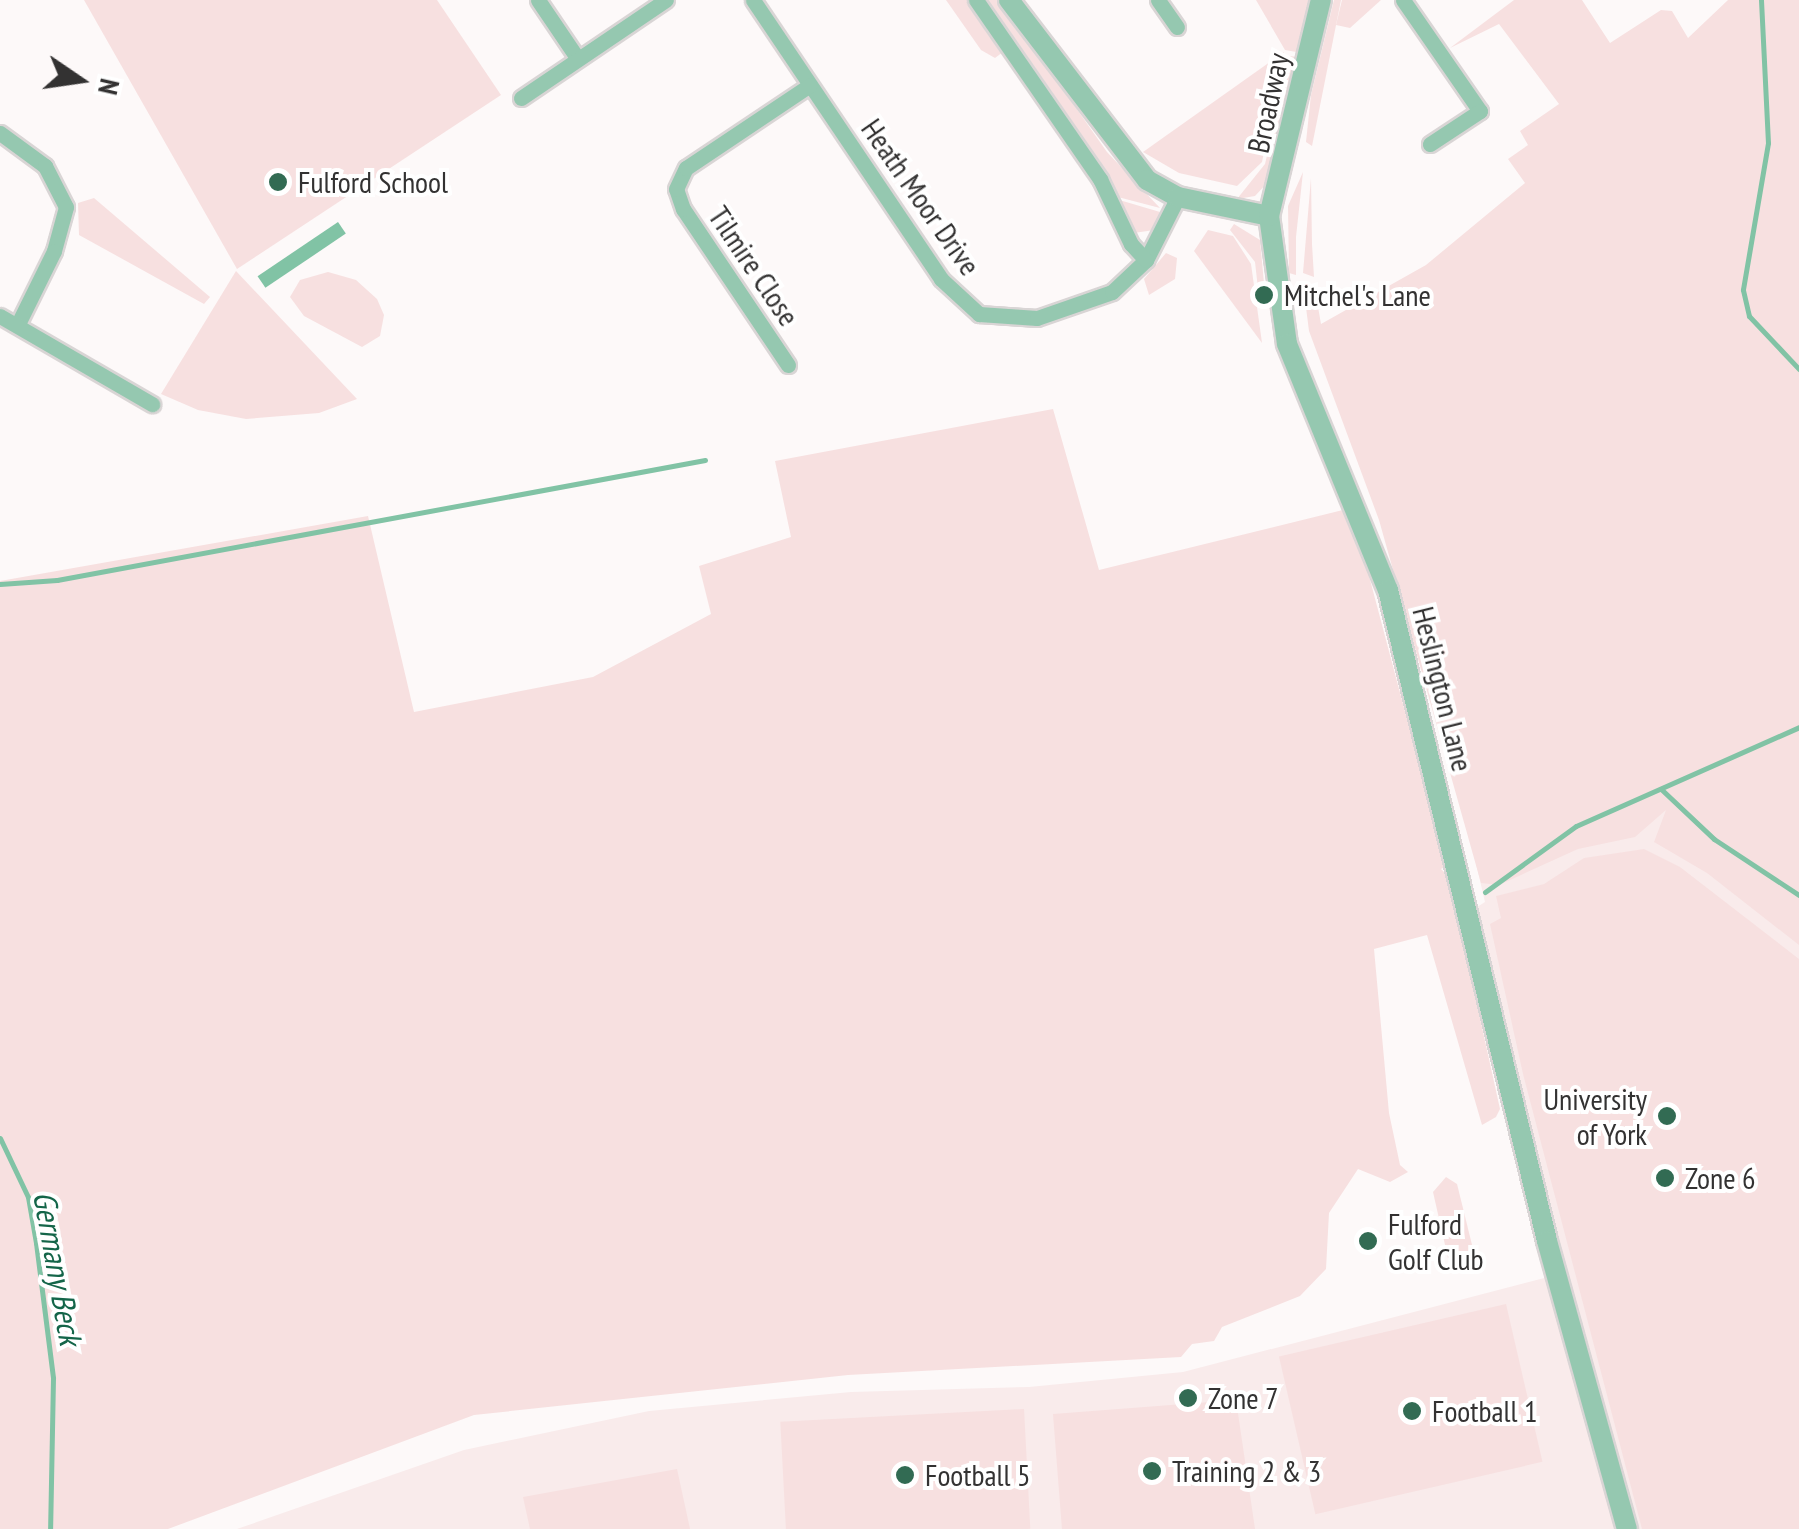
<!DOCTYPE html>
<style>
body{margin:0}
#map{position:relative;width:1799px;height:1529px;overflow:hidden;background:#fdf9f9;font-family:"PT Sans Narrow",sans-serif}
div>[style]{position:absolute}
.built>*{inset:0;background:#f9ebeb}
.green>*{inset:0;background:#f7e0e0;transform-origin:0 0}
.water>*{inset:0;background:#81c3a5;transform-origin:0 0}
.stream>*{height:5px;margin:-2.5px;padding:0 2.5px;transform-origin:2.5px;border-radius:2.5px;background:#81c3a5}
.roads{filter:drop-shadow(2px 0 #d9d5d5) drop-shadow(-2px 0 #d9d5d5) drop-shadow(0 2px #d9d5d5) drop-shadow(0 -2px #d9d5d5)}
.minor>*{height:15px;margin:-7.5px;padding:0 7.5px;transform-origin:7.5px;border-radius:7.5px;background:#95c8b0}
.tertiary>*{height:20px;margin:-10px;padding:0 10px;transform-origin:10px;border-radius:10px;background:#95c8b0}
.dots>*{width:28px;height:28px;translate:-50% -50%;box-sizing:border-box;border:5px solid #fff;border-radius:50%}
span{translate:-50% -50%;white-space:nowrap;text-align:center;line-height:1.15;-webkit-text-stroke:8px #fff;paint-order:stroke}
.street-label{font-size:30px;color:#333232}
.poi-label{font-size:30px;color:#333232}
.left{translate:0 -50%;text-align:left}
.right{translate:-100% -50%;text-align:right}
.water-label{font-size:32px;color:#146549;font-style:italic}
.north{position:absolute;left:30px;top:30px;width:100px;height:100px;-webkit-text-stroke:8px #fff;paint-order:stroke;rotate:103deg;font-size:28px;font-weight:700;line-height:40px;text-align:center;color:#333232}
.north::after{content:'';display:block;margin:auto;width:35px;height:45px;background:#333232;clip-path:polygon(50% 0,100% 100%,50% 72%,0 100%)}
</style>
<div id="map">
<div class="built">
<i style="clip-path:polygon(1799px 727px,1799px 1529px,237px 1529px,464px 1450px,649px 1411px,851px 1392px,1029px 1387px,1183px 1372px,1556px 1275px,1466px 914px,1485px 902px,1474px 855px)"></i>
</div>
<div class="green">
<i style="clip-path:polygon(84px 0,437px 0,501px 95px,237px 269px)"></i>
<i style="clip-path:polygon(946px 0,968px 0,1003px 52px,995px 58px,981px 50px)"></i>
<i style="clip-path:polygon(984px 0,1000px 0,1107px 152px,1160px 208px,1114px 196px)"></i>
<i style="clip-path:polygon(1256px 0,1314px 0,1302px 53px,1285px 50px)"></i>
<i style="clip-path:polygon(1334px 0,1341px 0,1312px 146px,1306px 142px,1311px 95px)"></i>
<i style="clip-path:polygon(1342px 0,1381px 0,1350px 28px,1336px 25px)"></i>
<i style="clip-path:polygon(1514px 0,1582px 0,1610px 43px,1661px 10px,1672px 11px,1688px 38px,1728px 0,1799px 0,1799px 945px,1707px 873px,1654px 842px,1666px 810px,1635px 837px,1578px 849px,1499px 885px,1481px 883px,1379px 520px,1309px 331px,1303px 284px,1314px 284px,1321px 324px,1426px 265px,1525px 183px,1508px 159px,1528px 145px,1520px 131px,1559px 104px,1499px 24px,1450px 48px)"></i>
<i style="clip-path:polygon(1284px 52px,1262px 162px,1237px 186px,1179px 173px,1143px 152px)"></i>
<i style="clip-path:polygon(1290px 56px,1297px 57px,1269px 181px,1255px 196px,1237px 199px,1265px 164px)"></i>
<i style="clip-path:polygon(1303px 172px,1296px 237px,1296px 275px,1289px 273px,1288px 206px)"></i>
<i style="clip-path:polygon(1311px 178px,1312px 244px,1314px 277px,1303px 273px)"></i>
<i style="clip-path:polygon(94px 198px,210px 297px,204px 304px,79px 235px,78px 203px)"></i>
<i style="clip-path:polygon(1116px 199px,1160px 212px,1154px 230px,1134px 233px)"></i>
<i style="clip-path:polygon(1234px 224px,1260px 240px,1266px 305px,1260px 307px,1255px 262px,1230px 230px)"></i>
<i style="clip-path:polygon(1208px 230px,1233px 236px,1251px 264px,1262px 343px,1194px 251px)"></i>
<i style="clip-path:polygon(1166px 253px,1177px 258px,1175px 279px,1149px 295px,1144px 279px)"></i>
<i style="clip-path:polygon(236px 271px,357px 399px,319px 413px,246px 419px,198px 410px,161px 394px)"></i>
<i style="clip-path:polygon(328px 272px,356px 280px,377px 299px,384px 315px,380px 336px,362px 347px,304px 316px,290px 297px,300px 280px)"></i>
<i style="clip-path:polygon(1053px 409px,1099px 570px,1351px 508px,1446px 866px,1441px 869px,1449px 877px,1500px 1109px,1496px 1117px,1482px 1125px,1427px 935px,1374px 949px,1389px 1113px,1400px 1165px,1408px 1172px,1390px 1182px,1358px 1169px,1329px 1213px,1326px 1269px,1300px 1296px,1222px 1327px,1214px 1341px,1192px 1344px,1181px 1357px,848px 1375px,474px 1415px,168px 1529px,0 1529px,0 581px,368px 516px,414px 712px,593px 677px,711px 614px,699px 566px,791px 537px,775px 461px)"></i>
<i style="clip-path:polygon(1644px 849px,1680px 867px,1799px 959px,1799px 1529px,1642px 1529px,1523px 1074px,1490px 924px,1501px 918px,1496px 896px,1544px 884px,1584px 858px)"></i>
<i style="clip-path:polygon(1446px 1177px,1457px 1184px,1474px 1253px,1448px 1258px,1433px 1192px)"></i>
<i style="left:1506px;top:1304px;width:162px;height:233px;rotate:77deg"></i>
<i style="clip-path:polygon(1236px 1400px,1255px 1529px,1062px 1529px,1053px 1414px)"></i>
<i style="left:1024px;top:1409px;width:120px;height:244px;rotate:87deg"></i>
<i style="clip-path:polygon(677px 1469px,690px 1529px,530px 1529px,523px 1497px)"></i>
</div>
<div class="water">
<i style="left:338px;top:222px;width:14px;height:97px;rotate:56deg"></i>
</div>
<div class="stream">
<i style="left:1761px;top:0;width:143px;rotate:87.2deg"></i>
<i style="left:1768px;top:143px;width:149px;rotate:99.7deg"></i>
<i style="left:1743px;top:290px;width:27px;rotate:77deg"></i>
<i style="left:1749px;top:316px;width:73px;rotate:46.7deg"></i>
<i style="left:0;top:584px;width:57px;rotate:-4deg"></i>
<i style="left:57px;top:580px;width:659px;rotate:-10.49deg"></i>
<i style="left:1661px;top:789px;width:73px;rotate:43.3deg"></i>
<i style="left:1714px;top:839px;width:102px;rotate:33.4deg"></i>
<i style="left:1485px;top:892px;width:112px;rotate:-36deg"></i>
<i style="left:1576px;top:826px;width:244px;rotate:-23.9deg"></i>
<i style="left:0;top:1138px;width:65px;rotate:64.6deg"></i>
<i style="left:28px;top:1197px;width:47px;rotate:80.1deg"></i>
<i style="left:36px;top:1243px;width:136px;rotate:82.8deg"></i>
<i style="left:53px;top:1378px;width:151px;rotate:91.1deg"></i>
</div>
<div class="roads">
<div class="minor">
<i style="left:538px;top:0;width:71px;rotate:55.9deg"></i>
<i style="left:753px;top:0;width:336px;rotate:56deg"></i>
<i style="left:941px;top:279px;width:52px;rotate:42.6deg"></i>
<i style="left:979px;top:314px;width:58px;rotate:3.9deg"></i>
<i style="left:1037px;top:318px;width:79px;rotate:-19.1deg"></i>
<i style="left:1112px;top:292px;width:47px;rotate:-43.3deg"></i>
<i style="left:1146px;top:260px;width:71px;rotate:-63.1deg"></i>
<i style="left:976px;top:0;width:218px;rotate:55.3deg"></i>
<i style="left:1100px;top:179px;width:72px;rotate:64.5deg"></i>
<i style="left:1131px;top:244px;width:22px;rotate:47deg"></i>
<i style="left:1158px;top:0;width:33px;rotate:55deg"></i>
<i style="left:1403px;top:0;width:135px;rotate:55.3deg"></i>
<i style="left:1480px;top:111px;width:60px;rotate:146.6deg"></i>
<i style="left:521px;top:98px;width:175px;rotate:-34.1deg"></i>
<i style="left:0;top:133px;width:56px;rotate:36.3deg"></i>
<i style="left:45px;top:166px;width:46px;rotate:62.9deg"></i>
<i style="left:66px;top:207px;width:46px;rotate:105.3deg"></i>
<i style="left:54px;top:251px;width:81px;rotate:116.3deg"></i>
<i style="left:0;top:316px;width:176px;rotate:30.1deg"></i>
<i style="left:788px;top:365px;width:188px;rotate:-123.9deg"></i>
<i style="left:683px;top:209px;width:21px;rotate:-109deg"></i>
<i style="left:676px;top:189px;width:23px;rotate:-65deg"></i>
<i style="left:686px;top:168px;width:149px;rotate:-33.8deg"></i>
</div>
<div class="tertiary">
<i style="left:1009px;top:0;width:227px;rotate:52.5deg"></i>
<i style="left:1147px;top:180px;width:35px;rotate:29deg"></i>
<i style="left:1178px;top:197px;width:93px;rotate:11.8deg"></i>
<i style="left:1269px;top:216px;width:129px;rotate:82deg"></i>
<i style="left:1287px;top:344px;width:266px;rotate:67.7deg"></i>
<i style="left:1388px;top:590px;width:670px;rotate:76.27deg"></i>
<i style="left:1547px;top:1241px;width:299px;rotate:74.5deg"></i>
<i style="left:1269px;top:216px;width:222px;rotate:-76.5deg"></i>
</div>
</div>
<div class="dots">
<i style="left:278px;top:182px;background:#326b53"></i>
<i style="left:1264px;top:295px;background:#326b53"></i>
<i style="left:1667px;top:1116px;background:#326b53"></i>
<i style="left:1665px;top:1178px;background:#326b53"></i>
<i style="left:1368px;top:1241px;background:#326b53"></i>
<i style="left:1188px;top:1398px;background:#326b53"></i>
<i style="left:1412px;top:1411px;background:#326b53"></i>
<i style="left:1152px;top:1471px;background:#326b53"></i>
<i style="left:905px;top:1475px;background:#326b53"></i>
</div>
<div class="street-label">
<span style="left:1268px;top:103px;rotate:-78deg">Broadway</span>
<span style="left:921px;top:197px;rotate:55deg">Heath Moor Drive</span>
<span style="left:754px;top:266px;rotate:56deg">Tilmire Close</span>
<span style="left:1443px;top:689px;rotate:76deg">Heslington Lane</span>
</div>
<div class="poi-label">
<span class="left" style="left:298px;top:182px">Fulford School</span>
<span class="left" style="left:1284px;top:295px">Mitchel's Lane</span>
<span class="right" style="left:1647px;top:1116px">University<br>of York</span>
<span class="left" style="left:1685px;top:1178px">Zone 6</span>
<span class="left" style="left:1388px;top:1241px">Fulford<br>Golf Club</span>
<span class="left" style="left:1208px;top:1398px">Zone 7</span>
<span class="left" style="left:1432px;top:1411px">Football 1</span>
<span class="left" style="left:1172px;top:1471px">Training 2 &amp; 3</span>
<span class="left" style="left:925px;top:1475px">Football 5</span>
</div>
<div class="water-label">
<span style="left:58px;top:1268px;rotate:80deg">Germany Beck</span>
</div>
<div class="north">N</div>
</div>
